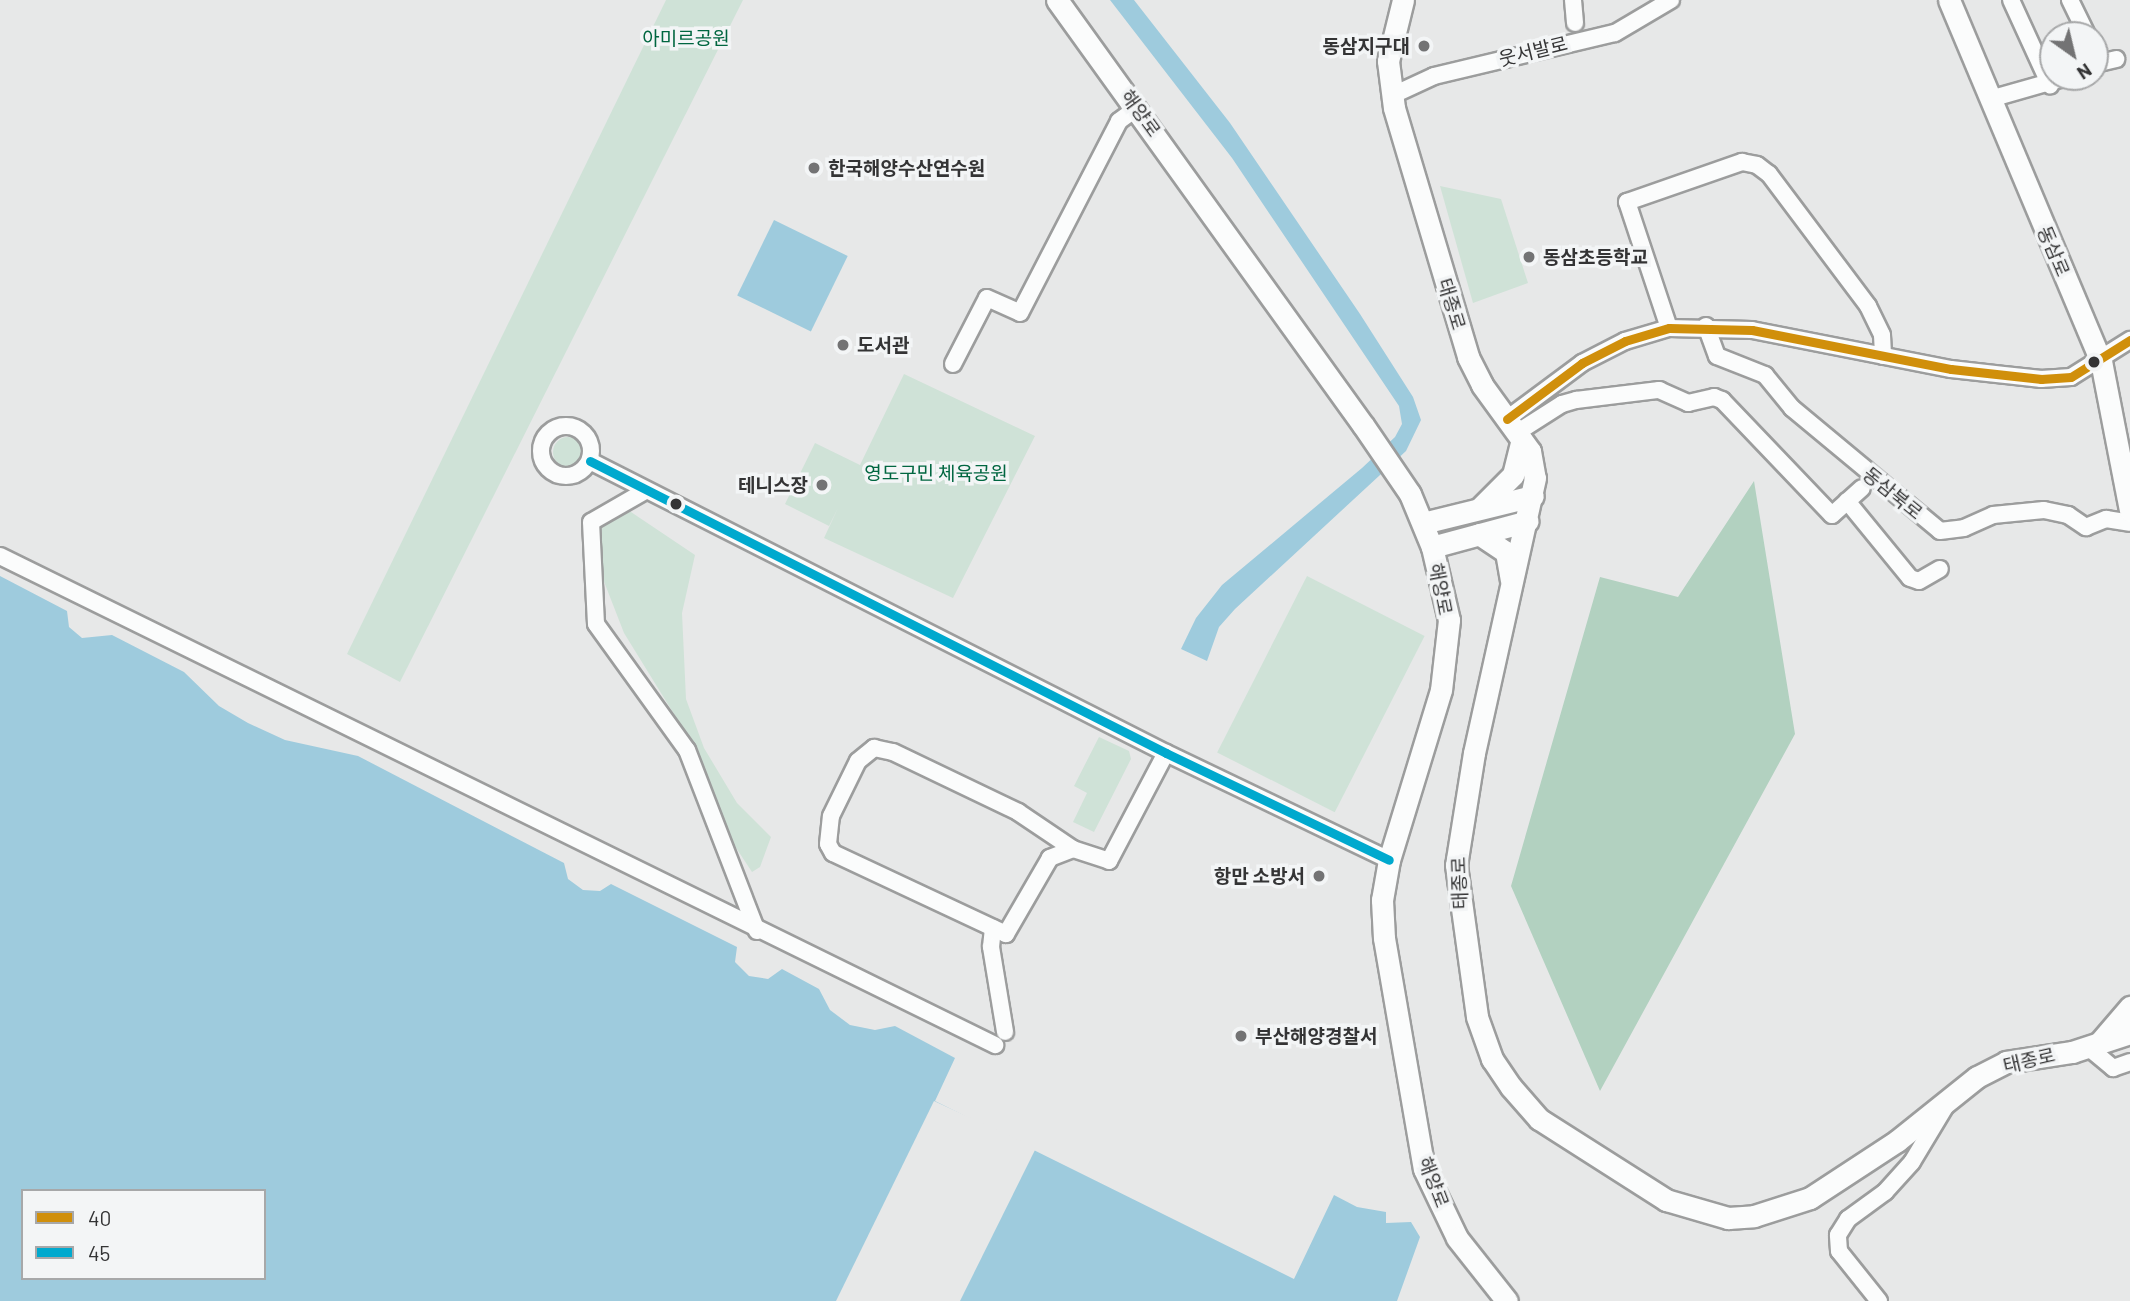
<!DOCTYPE html>
<meta charset="utf-8">
<style>
body{margin:0}
#map{position:relative;width:2130px;height:1301px;overflow:hidden;background:#e7e8e8;font-family:Barlow,"Noto Sans KR",sans-serif}
div>[style]{position:absolute}
.green>*{inset:0;background:#cfe2d7;transform-origin:0 0}
.round{border-radius:50%}
.forest>*{inset:0;background:#b2d1c0}
.water>*{inset:0;background:#9ecbdd;transform-origin:0 0}
.pier>*{inset:0;background:#e7e8e8}
.roads{filter:drop-shadow(2px 0 #9c9d9d) drop-shadow(-2px 0 #9c9d9d) drop-shadow(0 2px #9c9d9d) drop-shadow(0 -2px #9c9d9d)}
.minor>*{height:16px;margin:-8px;padding:0 8px;transform-origin:8px;border-radius:8px;background:#fbfcfc}
.minor>.ring{margin:-8px;padding:0;box-sizing:content-box;background:none;border:16px solid #fbfcfc;border-radius:50%}
.major>*{height:21px;margin:-10.5px;padding:0 10.5px;transform-origin:10.5px;border-radius:10.5px;background:#fbfcfc}
.bus-1>*{height:9px;margin:-4.5px;padding:0 4.5px;transform-origin:4.5px;border-radius:4.5px;background:#d08f0b}
.bus-2>*{height:9px;margin:-4.5px;padding:0 4.5px;transform-origin:4.5px;border-radius:4.5px;background:#00a9ce}
.dots>*{width:19px;height:19px;translate:-50% -50%;box-sizing:border-box;border:4px solid #f3f5f6;border-radius:50%}
span{translate:-50% -50%;white-space:nowrap;text-align:center;line-height:1.15;-webkit-text-stroke:7px #f3f5f6;paint-order:stroke}
.park-label{font-size:19px;color:#006640}
.poi-label{font-size:19px;color:#343435;font-weight:700}
.right{translate:-100% -50%;text-align:right}
.left{translate:0 -50%;text-align:left}
.street-label{font-size:19px;color:#343435}
.legend{position:absolute;left:21px;top:1189px;width:245px;height:91px;box-sizing:border-box;background:#f3f5f6;border:2px solid #a7a8a9;margin:0;padding:9px 12px;list-style:none;font-size:21px;color:#343435}
.legend li{display:flex;align-items:center;gap:14px;height:35px}
.legend b{width:35px;border:2px solid #a7a8a9}
.north{position:absolute;left:2039px;top:21px;width:70px;height:70px;box-sizing:border-box;background:#f3f5f6;border:2px solid #a7a8a9;border-radius:50%;rotate:146deg;font-size:19px;font-weight:700;line-height:28px;text-align:center;color:#343435}
.north::after{content:'';display:block;margin:auto;width:24px;height:32px;background:#737374;clip-path:polygon(50% 0,100% 100%,50% 72%,0 100%)}
</style>
<div id="map">
<div class="green">
<i style="clip-path:polygon(666px 0,743px 0,400px 682px,347px 654px)"></i>
<i style="clip-path:polygon(1440px 186px,1501px 199px,1528px 283px,1473px 303px)"></i>
<i style="clip-path:polygon(904px 374px,1035px 436px,953px 598px,824px 538px,838px 508px,829px 526px,785px 504px,815px 443px,860px 465px)"></i>
<i class="round" style="left:553px;top:437px;width:30px;height:30px"></i>
<i style="clip-path:polygon(625px 508px,695px 555px,682px 613px,686px 699px,704px 748px,737px 803px,771px 837px,760px 867px,752px 872px,721px 825px,698px 753px,624px 633px,603px 579px,601px 515px)"></i>
<i style="left:1307px;top:576px;width:132px;height:198px;rotate:27deg"></i>
<i style="clip-path:polygon(1099px 737px,1129px 751px,1131px 759px,1094px 832px,1073px 822px,1087px 793px,1074px 786px)"></i>
</div>
<div class="forest">
<i style="clip-path:polygon(1754px 481px,1795px 734px,1600px 1091px,1511px 886px,1600px 577px,1678px 597px)"></i>
</div>
<div class="water">
<i style="clip-path:polygon(1110px 0,1134px 0,1230px 123px,1360px 314px,1413px 397px,1421px 420px,1406px 451px,1235px 609px,1219px 627px,1207px 661px,1181px 649px,1196px 618px,1222px 585px,1362px 468px,1395px 437px,1402px 424px,1399px 406px,1232px 158px)"></i>
<i style="left:774px;top:220px;width:82px;height:84px;rotate:26deg"></i>
<i style="clip-path:polygon(evenodd,0 576px,67px 611px,69px 627px,82px 638px,112px 635px,184px 672px,219px 706px,248px 723px,285px 740px,358px 756px,564px 863px,568px 879px,583px 890px,600px 891px,611px 884px,737px 947px,735px 962px,749px 976px,768px 979px,782px 969px,819px 989px,830px 1010px,850px 1025px,875px 1030px,895px 1026px,955px 1058px,935px 1101px,1294px 1279px,1334px 1195px,1357px 1207px,1386px 1212px,1386px 1223px,1411px 1222px,1420px 1237px,1397px 1301px,0 1301px,0 576px,23px 1191px,264px 1191px,264px 1278px,23px 1278px,23px 1191px)"></i>
</div>
<div class="pier">
<i style="clip-path:polygon(934px 1101px,1036px 1148px,960px 1301px,836px 1301px)"></i>
</div>
<div class="roads">
<div class="minor">
<i style="left:1573px;top:0;width:23px;rotate:85deg"></i>
<i style="left:2011px;top:0;width:94px;rotate:65.4deg"></i>
<i style="left:2070px;top:0;width:39px;rotate:64deg"></i>
<i style="left:2095px;top:64px;width:22px;rotate:-13deg"></i>
<i style="left:1391px;top:96px;width:47px;rotate:-24.9deg"></i>
<i style="left:1434px;top:76px;width:186px;rotate:-13.4deg"></i>
<i style="left:1615px;top:33px;width:65px;rotate:-30.5deg"></i>
<i style="left:1990px;top:99px;width:80px;rotate:-15.9deg"></i>
<i style="left:1706px;top:326px;width:32px;rotate:70deg"></i>
<i style="left:1717px;top:356px;width:52px;rotate:21.6deg"></i>
<i style="left:1765px;top:375px;width:43px;rotate:50.7deg"></i>
<i style="left:1792px;top:408px;width:192px;rotate:39.7deg"></i>
<i style="left:1940px;top:531px;width:24px;rotate:-7deg"></i>
<i style="left:1964px;top:528px;width:32px;rotate:-24deg"></i>
<i style="left:1993px;top:515px;width:51px;rotate:-5.6deg"></i>
<i style="left:2044px;top:510px;width:25px;rotate:12deg"></i>
<i style="left:2068px;top:515px;width:22px;rotate:34deg"></i>
<i style="left:2086px;top:527px;width:22px;rotate:-22deg"></i>
<i style="left:2106px;top:519px;width:24px;rotate:9deg"></i>
<i style="left:1669px;top:328px;width:133px;rotate:-108.4deg"></i>
<i style="left:1627px;top:202px;width:122px;rotate:-19.2deg"></i>
<i style="left:1742px;top:162px;width:15px;rotate:11deg"></i>
<i style="left:1757px;top:165px;width:15px;rotate:37deg"></i>
<i style="left:1769px;top:174px;width:165px;rotate:53.1deg"></i>
<i style="left:1868px;top:306px;width:32px;rotate:64deg"></i>
<i style="left:1882px;top:335px;width:21px;rotate:87deg"></i>
<i style="left:953px;top:364px;width:74px;rotate:-62.7deg"></i>
<i style="left:987px;top:298px;width:36px;rotate:24deg"></i>
<i style="left:1020px;top:313px;width:216px;rotate:-62.7deg"></i>
<i style="left:1119px;top:121px;width:22px;rotate:-36deg"></i>
<i style="left:1507px;top:419px;width:94px;rotate:-36.7deg"></i>
<i style="left:1582px;top:363px;width:48px;rotate:-27.1deg"></i>
<i style="left:1625px;top:341px;width:46px;rotate:-16.5deg"></i>
<i style="left:1669px;top:328px;width:83px;rotate:1.4deg"></i>
<i style="left:1752px;top:330px;width:203px;rotate:11.1deg"></i>
<i style="left:1951px;top:369px;width:91px;rotate:6.3deg"></i>
<i style="left:2041px;top:379px;width:30px;rotate:-4deg"></i>
<i style="left:2071px;top:377px;width:70px;rotate:-32.1deg"></i>
<i class="ring" style="left:541px;top:426px;width:34px;height:34px"></i>
<i style="left:1518px;top:432px;width:52px;rotate:-32.5deg"></i>
<i style="left:1562px;top:404px;width:15px;rotate:-16deg"></i>
<i style="left:1576px;top:400px;width:84px;rotate:-6.9deg"></i>
<i style="left:1659px;top:390px;width:32px;rotate:24deg"></i>
<i style="left:1688px;top:403px;width:27px;rotate:-13deg"></i>
<i style="left:1714px;top:397px;width:9px;rotate:21deg"></i>
<i style="left:1722px;top:400px;width:159px;rotate:46.3deg"></i>
<i style="left:1832px;top:515px;width:40px;rotate:-42deg"></i>
<i style="left:590px;top:461px;width:646px;rotate:26.88deg"></i>
<i style="left:1166px;top:753px;width:247px;rotate:25.6deg"></i>
<i style="left:645px;top:491px;width:62px;rotate:150.1deg"></i>
<i style="left:591px;top:522px;width:102px;rotate:87.2deg"></i>
<i style="left:596px;top:624px;width:155px;rotate:54.2deg"></i>
<i style="left:687px;top:750px;width:194px;rotate:68.9deg"></i>
<i style="left:1847px;top:501px;width:99px;rotate:50.7deg"></i>
<i style="left:1910px;top:578px;width:9px;rotate:18deg"></i>
<i style="left:1919px;top:581px;width:24px;rotate:-30deg"></i>
<i style="left:0;top:556px;width:1109px;rotate:26.17deg"></i>
<i style="left:874px;top:748px;width:19px;rotate:12deg"></i>
<i style="left:893px;top:752px;width:139px;rotate:25.6deg"></i>
<i style="left:1018px;top:812px;width:66px;rotate:33.9deg"></i>
<i style="left:1073px;top:849px;width:25px;rotate:159deg"></i>
<i style="left:1050px;top:858px;width:88px;rotate:120.1deg"></i>
<i style="left:1006px;top:934px;width:191px;rotate:-154.9deg"></i>
<i style="left:833px;top:853px;width:10px;rotate:-119deg"></i>
<i style="left:828px;top:844px;width:28px;rotate:-84deg"></i>
<i style="left:831px;top:816px;width:61px;rotate:-63.9deg"></i>
<i style="left:858px;top:761px;width:21px;rotate:-39deg"></i>
<i style="left:1073px;top:849px;width:38px;rotate:18deg"></i>
<i style="left:1109px;top:861px;width:122px;rotate:-62.2deg"></i>
<i style="left:993px;top:928px;width:19px;rotate:96deg"></i>
<i style="left:991px;top:947px;width:86px;rotate:80.6deg"></i>
<i style="left:2088px;top:1047px;width:33px;rotate:40deg"></i>
<i style="left:2113px;top:1068px;width:18px;rotate:-19deg"></i>
<i style="left:1879px;top:1301px;width:64px;rotate:-128.7deg"></i>
<i style="left:1839px;top:1251px;width:16px;rotate:-94deg"></i>
<i style="left:1838px;top:1235px;width:19px;rotate:-58deg"></i>
<i style="left:1848px;top:1219px;width:46px;rotate:-36.1deg"></i>
<i style="left:1885px;top:1192px;width:40px;rotate:-48deg"></i>
<i style="left:1912px;top:1162px;width:64px;rotate:-59deg"></i>
</div>
<div class="major">
<i style="left:1057px;top:0;width:524px;rotate:54.25deg"></i>
<i style="left:1363px;top:425px;width:83px;rotate:55.7deg"></i>
<i style="left:1410px;top:494px;width:57px;rotate:67.5deg"></i>
<i style="left:1432px;top:547px;width:75px;rotate:76.9deg"></i>
<i style="left:1449px;top:620px;width:70px;rotate:96.5deg"></i>
<i style="left:1441px;top:690px;width:178px;rotate:107deg"></i>
<i style="left:1389px;top:860px;width:41px;rotate:99.9deg"></i>
<i style="left:1382px;top:900px;width:38px;rotate:87deg"></i>
<i style="left:1384px;top:938px;width:234px;rotate:80.2deg"></i>
<i style="left:1424px;top:1169px;width:76px;rotate:64.4deg"></i>
<i style="left:1457px;top:1238px;width:80px;rotate:51.6deg"></i>
<i style="left:1403px;top:0;width:63px;rotate:103.8deg"></i>
<i style="left:1388px;top:61px;width:47px;rotate:82.7deg"></i>
<i style="left:1394px;top:108px;width:260px;rotate:73.4deg"></i>
<i style="left:1468px;top:357px;width:31px;rotate:63deg"></i>
<i style="left:1482px;top:385px;width:82px;rotate:54deg"></i>
<i style="left:1530px;top:451px;width:27px;rotate:80deg"></i>
<i style="left:1535px;top:478px;width:282px;rotate:102.5deg"></i>
<i style="left:1474px;top:753px;width:113px;rotate:99.1deg"></i>
<i style="left:1456px;top:865px;width:153px;rotate:82.1deg"></i>
<i style="left:1477px;top:1017px;width:45px;rotate:70.3deg"></i>
<i style="left:1492px;top:1059px;width:34px;rotate:56deg"></i>
<i style="left:1511px;top:1087px;width:43px;rotate:48.8deg"></i>
<i style="left:1539px;top:1119px;width:151px;rotate:32.5deg"></i>
<i style="left:1666px;top:1200px;width:65px;rotate:16.2deg"></i>
<i style="left:1728px;top:1218px;width:26px;rotate:-4deg"></i>
<i style="left:1754px;top:1216px;width:59px;rotate:-17.8deg"></i>
<i style="left:1810px;top:1198px;width:104px;rotate:-33.2deg"></i>
<i style="left:1897px;top:1141px;width:102px;rotate:-38.7deg"></i>
<i style="left:1977px;top:1077px;width:33px;rotate:-27deg"></i>
<i style="left:2006px;top:1062px;width:67px;rotate:-8.6deg"></i>
<i style="left:2072px;top:1052px;width:61px;rotate:-18.1deg"></i>
<i style="left:1949px;top:0;width:392px;rotate:67.2deg"></i>
<i style="left:2101px;top:361px;width:152px;rotate:79deg"></i>
<i style="left:1480px;top:508px;width:47px;rotate:-45deg"></i>
<i style="left:1513px;top:475px;width:36px;rotate:-76deg"></i>
<i style="left:1423px;top:523px;width:113px;rotate:-13.8deg"></i>
<i style="left:1479px;top:534px;width:32px;rotate:34deg"></i>
<i style="left:1506px;top:552px;width:28px;rotate:80deg"></i>
<i style="left:1432px;top:547px;width:99px;rotate:-15.2deg"></i>
<i style="left:2099px;top:1043px;width:48px;rotate:-49.3deg"></i>
</div>
</div>
<div class="bus-1">
<i style="left:1507px;top:419px;width:94px;rotate:-36.7deg"></i>
<i style="left:1582px;top:363px;width:48px;rotate:-27.1deg"></i>
<i style="left:1625px;top:341px;width:46px;rotate:-16.5deg"></i>
<i style="left:1669px;top:328px;width:83px;rotate:1.4deg"></i>
<i style="left:1752px;top:330px;width:203px;rotate:11.1deg"></i>
<i style="left:1951px;top:369px;width:91px;rotate:6.3deg"></i>
<i style="left:2041px;top:379px;width:30px;rotate:-4deg"></i>
<i style="left:2071px;top:377px;width:70px;rotate:-32.1deg"></i>
</div>
<div class="bus-2">
<i style="left:590px;top:461px;width:646px;rotate:26.88deg"></i>
<i style="left:1166px;top:753px;width:247px;rotate:25.6deg"></i>
</div>
<div class="dots">
<i style="left:1424px;top:46px;background:#737374"></i>
<i style="left:814px;top:168px;background:#737374"></i>
<i style="left:1529px;top:257px;background:#737374"></i>
<i style="left:843px;top:345px;background:#737374"></i>
<i style="left:2094px;top:362px;background:#343435"></i>
<i style="left:822px;top:485px;background:#737374"></i>
<i style="left:676px;top:504px;background:#343435"></i>
<i style="left:1319px;top:876px;background:#737374"></i>
<i style="left:1241px;top:1036px;background:#737374"></i>
</div>
<div class="park-label">
<span style="left:686px;top:38px">아미르공원</span>
<span style="left:936px;top:473px">영도구민 체육공원</span>
</div>
<div class="poi-label">
<span class="right" style="left:1410px;top:46px">동삼지구대</span>
<span class="left" style="left:828px;top:168px">한국해양수산연수원</span>
<span class="left" style="left:1543px;top:257px">동삼초등학교</span>
<span class="left" style="left:857px;top:345px">도서관</span>
<span class="right" style="left:808px;top:485px">테니스장</span>
<span class="right" style="left:1305px;top:876px">항만 소방서</span>
<span class="left" style="left:1255px;top:1036px">부산해양경찰서</span>
</div>
<div class="street-label">
<span style="left:1533px;top:51px;rotate:-14deg">웃서발로</span>
<span style="left:1141px;top:113px;rotate:54deg">해양로</span>
<span style="left:2054px;top:251px;rotate:67deg">동삼로</span>
<span style="left:1452px;top:304px;rotate:73deg">태종로</span>
<span style="left:1893px;top:493px;rotate:39deg">동삼북로</span>
<span style="left:1441px;top:589px;rotate:79deg">해양로</span>
<span style="left:1459px;top:883px;rotate:-92deg">태종로</span>
<span style="left:2029px;top:1060px;rotate:-13deg">태종로</span>
<span style="left:1434px;top:1182px;rotate:69deg">해양로</span>
</div>
<ul class="legend">
<li><b style="height:9px;background:#d08f0b"></b>40</li>
<li><b style="height:9px;background:#00a9ce"></b>45</li>
</ul>
<div class="north">N</div>
</div>
